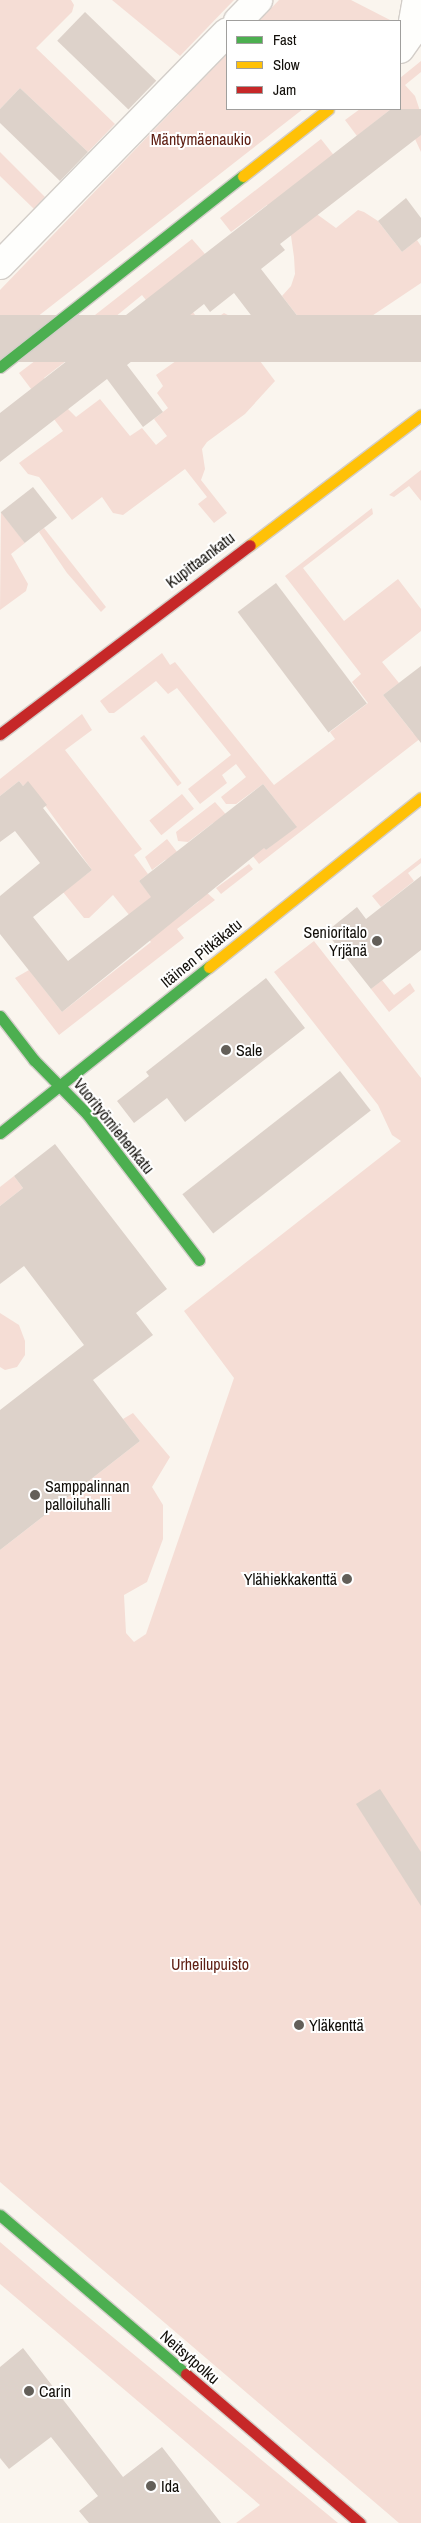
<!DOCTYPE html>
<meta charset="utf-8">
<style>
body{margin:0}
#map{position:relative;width:421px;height:2523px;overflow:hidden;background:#faf5ee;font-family:"Archivo Narrow",sans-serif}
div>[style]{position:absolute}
.green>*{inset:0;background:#f5ddd5;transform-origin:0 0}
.building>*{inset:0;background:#ddd2ca;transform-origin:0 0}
.roads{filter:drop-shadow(1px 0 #d3cec9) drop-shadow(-1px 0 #d3cec9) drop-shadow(0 1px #d3cec9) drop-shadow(0 -1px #d3cec9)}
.street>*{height:28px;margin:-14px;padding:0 14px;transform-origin:14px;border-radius:14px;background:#fefefc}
.fast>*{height:11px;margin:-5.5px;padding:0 5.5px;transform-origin:5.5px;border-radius:5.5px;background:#4caf50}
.slow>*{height:11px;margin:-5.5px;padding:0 5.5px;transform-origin:5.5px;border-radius:5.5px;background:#ffc107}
.jam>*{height:11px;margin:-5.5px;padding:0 5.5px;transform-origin:5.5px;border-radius:5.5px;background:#c62828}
.dots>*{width:14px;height:14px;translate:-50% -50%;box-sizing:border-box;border:2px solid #fff;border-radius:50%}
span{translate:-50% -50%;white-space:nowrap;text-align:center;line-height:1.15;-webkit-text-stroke:4px #fff;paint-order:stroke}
.park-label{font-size:16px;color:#5f2014}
.street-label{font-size:16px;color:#110e09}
.poi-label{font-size:16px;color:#110e09}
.right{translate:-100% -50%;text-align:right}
.left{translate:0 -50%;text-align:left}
.legend{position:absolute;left:226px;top:20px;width:175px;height:90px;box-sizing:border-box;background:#fff;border:1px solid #a09f9d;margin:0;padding:6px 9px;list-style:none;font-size:15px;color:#110e09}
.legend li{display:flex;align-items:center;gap:10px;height:25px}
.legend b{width:25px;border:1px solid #a09f9d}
</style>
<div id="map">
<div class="green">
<i style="clip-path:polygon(0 0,71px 0,74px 5px,72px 12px,36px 48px,115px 124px,88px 152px,20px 88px,0 109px)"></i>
<i style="clip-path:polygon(112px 0,234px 0,180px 56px)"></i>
<i style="clip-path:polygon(279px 0,351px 0,392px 21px,259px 21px)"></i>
<i style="clip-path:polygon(227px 54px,227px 109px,303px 109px,0 346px,0 290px)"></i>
<i style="clip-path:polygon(421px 61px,421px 72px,405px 85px,415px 96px,421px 114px,421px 152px,415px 139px,391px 109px,400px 109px,400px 78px)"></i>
<i style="clip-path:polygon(360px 109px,391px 109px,357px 136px,345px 120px)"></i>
<i style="clip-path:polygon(321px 139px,336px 158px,295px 184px,318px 215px,336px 228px,358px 210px,364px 212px,378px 221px,402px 252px,417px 240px,421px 246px,421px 283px,333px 342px,319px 331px,310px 332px,282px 296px,291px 286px,295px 274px,294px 257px,291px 236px,267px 205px,231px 232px,220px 218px)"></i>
<i style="clip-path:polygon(0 152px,45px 197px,34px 209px,0 176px)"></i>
<i style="clip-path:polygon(192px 239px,205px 254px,193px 312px,203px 327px,224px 313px,239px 321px,261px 350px,257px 357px,275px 381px,245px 414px,207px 442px,202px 449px,205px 469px,201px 480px,227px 513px,214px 523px,198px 504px,207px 497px,185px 469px,123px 515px,113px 513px,102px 497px,72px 520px,39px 477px,28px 474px,19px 463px,63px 431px,19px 373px,69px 335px,79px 351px,44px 378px,68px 409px,76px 417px,100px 399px,130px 436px,142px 428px,156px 445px,167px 436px,154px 419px,168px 408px,157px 393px,163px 386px,156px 375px,183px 356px,170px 331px,142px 295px,104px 326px,95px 315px)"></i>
<i style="clip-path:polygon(421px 470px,421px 501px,409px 486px,394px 497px,389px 495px)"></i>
<i style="clip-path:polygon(372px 508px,373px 514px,303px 568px,344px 621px,398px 579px,421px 609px,421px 631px,382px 662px,399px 683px,383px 695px,413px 733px,421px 738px,259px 864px,252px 855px,263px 846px,266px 850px,296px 826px,263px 784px,236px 804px,226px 804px,221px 797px,246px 777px,236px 764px,222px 775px,227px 783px,200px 804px,188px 789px,231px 755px,177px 688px,168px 694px,156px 681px,114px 713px,109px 713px,100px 701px,162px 653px,170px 665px,175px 662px,274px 785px,335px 739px,330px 732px,368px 703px,352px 682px,361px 674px,285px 576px)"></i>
<i style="clip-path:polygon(1px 512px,25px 543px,11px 554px,28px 584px,26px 591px,0 610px)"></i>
<i style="clip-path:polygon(44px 528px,106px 607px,101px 612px,67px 573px,39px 532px)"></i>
<i style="clip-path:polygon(82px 714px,92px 730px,65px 750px,142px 849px,134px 855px,148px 874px,139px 881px,172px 922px,198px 902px,205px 891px,215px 900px,177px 929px,184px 938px,59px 1035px,15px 978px,29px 970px,62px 1012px,151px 942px,113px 895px,89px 918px,84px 918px,63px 892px,92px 870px,28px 782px,23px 786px,19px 781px,0 796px,0 779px)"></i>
<i style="left:144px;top:735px;width:61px;height:5px;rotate:52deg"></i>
<i style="left:182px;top:794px;width:19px;height:42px;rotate:51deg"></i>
<i style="clip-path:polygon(215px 802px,230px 819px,213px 823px,188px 842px,178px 841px,176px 832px)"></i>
<i style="clip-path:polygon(167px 839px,181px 857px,165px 860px,152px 870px,145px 857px)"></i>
<i style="clip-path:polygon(421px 858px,421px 863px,408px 873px,414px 881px,381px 907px,372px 896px)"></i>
<i style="clip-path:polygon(249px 864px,253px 869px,221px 894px,216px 888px)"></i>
<i style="clip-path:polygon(314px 941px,421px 1078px,421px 2523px,399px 2523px,0 2182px,0 1550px,140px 1441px,123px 1419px,133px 1413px,170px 1457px,152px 1487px,163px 1505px,163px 1539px,147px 1582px,124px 1595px,126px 1633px,134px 1642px,146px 1634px,234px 1378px,184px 1311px,401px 1141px,392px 1135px,378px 1105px,274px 972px)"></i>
<i style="clip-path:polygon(382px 980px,394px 995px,410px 983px,415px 991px,389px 1012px,371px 989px)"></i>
<i style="clip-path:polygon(14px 1176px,23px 1188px,0 1206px,0 1187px)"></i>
<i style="clip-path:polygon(0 1313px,19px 1325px,25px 1341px,25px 1355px,17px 1367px,5px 1370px,0 1367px)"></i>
<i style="clip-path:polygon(0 2242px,69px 2301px,338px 2523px,236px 2523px,260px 2505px,0 2284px)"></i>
</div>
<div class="building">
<i style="left:85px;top:12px;width:99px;height:40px;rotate:44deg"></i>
<i style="clip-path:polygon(20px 88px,88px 152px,60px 181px,0 123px,0 109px)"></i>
<i style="clip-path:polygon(391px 109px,421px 109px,421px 135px,280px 244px,285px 250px,261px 269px,306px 327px,277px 349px,234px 293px,210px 312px,204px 304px,127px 365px,163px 412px,143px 427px,107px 379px,0 462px,0 413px)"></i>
<i style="clip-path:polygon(406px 198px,421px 218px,421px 237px,402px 252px,378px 221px)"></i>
<i style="left:421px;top:315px;width:47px;height:533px;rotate:90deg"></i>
<i style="left:33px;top:487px;width:39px;height:41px;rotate:52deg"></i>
<i style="left:276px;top:583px;width:151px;height:48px;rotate:53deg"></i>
<i style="clip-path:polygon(421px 666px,421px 743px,383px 695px)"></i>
<i style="clip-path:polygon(19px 781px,23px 786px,28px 781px,47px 805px,43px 808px,92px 870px,33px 917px,68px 961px,151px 897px,139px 881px,263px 784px,297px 827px,266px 850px,264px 848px,62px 1012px,0 934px,0 896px,40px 863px,15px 831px,0 842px,0 796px)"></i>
<i style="clip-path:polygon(421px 876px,421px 950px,371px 989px,326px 932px,357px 907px,366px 919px)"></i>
<i style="clip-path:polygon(266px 978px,305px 1028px,185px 1122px,167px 1098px,134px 1123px,117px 1101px,149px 1076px,146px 1072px)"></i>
<i style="left:340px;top:1071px;width:50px;height:200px;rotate:52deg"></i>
<i style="clip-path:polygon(55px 1144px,167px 1289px,136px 1313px,153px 1335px,93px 1380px,140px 1441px,0 1550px,0 1410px,84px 1345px,24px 1266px,0 1284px,0 1206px,23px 1188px,14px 1176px)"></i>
<i style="clip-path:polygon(380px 1789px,421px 1852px,421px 1906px,356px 1804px)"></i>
<i style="clip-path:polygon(23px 2348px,123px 2477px,162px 2447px,221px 2523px,89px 2523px,79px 2511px,98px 2496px,51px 2437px,9px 2469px,0 2458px,0 2367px)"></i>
</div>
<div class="roads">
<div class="street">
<i style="left:238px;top:21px;width:29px;rotate:-46deg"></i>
<i style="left:400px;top:49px;width:19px;rotate:-55deg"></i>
<i style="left:411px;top:33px;width:34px;rotate:-80deg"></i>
<i style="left:0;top:265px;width:325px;rotate:-45.7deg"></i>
</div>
<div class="fast">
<i style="left:0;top:367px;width:309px;rotate:-38.2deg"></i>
<i style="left:0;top:1016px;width:56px;rotate:52.3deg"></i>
<i style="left:34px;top:1060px;width:76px;rotate:45.5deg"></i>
<i style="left:87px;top:1114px;width:184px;rotate:52.5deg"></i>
<i style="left:0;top:1133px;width:267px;rotate:-38.5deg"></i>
<i style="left:0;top:2215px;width:245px;rotate:40.5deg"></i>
</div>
<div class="slow">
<i style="left:243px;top:176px;width:108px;rotate:-38.2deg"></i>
<i style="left:250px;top:545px;width:215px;rotate:-37.2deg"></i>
<i style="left:209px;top:967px;width:271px;rotate:-38.6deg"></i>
</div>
<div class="jam">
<i style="left:0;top:734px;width:313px;rotate:-37.1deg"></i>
<i style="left:186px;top:2374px;width:229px;rotate:40.6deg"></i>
</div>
</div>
<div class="dots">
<i style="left:377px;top:941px;background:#635f59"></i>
<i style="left:226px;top:1050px;background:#635f59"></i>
<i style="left:35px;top:1495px;background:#635f59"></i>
<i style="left:347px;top:1579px;background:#635f59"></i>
<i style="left:299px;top:2025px;background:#635f59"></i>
<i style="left:29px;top:2391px;background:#635f59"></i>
<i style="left:151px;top:2486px;background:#635f59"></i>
</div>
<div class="park-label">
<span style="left:201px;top:139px">Mäntymäenaukio</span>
<span style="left:210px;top:1964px">Urheilupuisto</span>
</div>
<div class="street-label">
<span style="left:200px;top:560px;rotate:-37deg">Kupittaankatu</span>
<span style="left:201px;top:953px;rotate:-39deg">Itäinen Pitkäkatu</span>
<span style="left:114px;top:1126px;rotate:51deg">Vuorityömiehenkatu</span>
<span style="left:190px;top:2357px;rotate:41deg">Neitsytpolku</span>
</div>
<div class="poi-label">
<span class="right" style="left:367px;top:941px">Senioritalo<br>Yrjänä</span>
<span class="left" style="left:236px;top:1050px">Sale</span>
<span class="left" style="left:45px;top:1495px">Samppalinnan<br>palloiluhalli</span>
<span class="right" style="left:337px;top:1579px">Ylähiekkakenttä</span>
<span class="left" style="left:309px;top:2025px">Yläkenttä</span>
<span class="left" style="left:39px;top:2391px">Carin</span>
<span class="left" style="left:161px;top:2486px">Ida</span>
</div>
<ul class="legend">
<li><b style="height:6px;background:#4caf50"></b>Fast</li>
<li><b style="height:6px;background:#ffc107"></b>Slow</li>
<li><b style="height:6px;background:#c62828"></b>Jam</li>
</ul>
</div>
